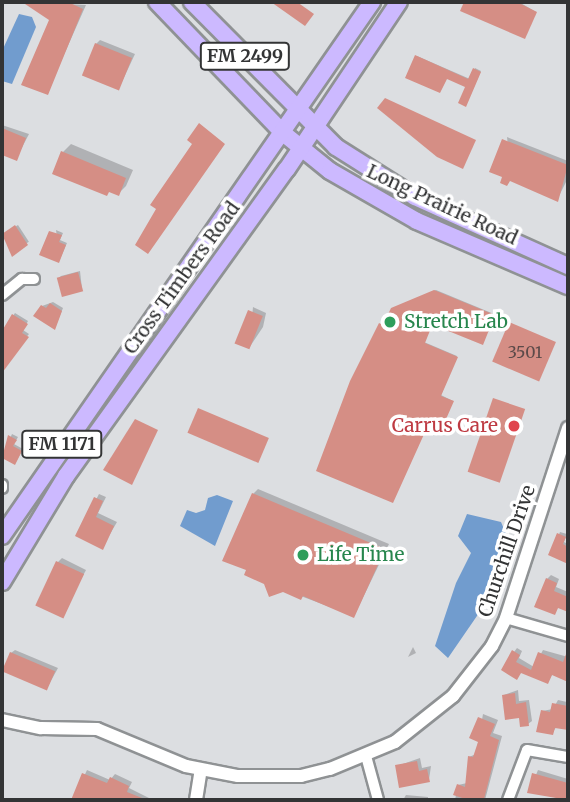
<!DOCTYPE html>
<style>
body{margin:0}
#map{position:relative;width:570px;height:802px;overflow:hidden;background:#dcdee1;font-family:Merriweather,serif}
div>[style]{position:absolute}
.water>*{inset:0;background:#719cce}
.shadow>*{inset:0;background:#0003;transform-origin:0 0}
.building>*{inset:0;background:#d58e85;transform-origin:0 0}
.roads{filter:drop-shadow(2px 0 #8f9294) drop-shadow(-2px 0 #8f9294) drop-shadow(0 2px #8f9294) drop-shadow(0 -2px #8f9294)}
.minor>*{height:10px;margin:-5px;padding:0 5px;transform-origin:5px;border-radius:5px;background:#fff}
.tertiary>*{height:12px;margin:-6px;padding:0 6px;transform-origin:6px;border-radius:6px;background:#fff}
.primary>*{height:16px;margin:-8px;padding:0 8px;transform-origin:8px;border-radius:8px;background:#ccb9ff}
.dots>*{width:19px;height:19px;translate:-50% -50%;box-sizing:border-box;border:4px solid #fff;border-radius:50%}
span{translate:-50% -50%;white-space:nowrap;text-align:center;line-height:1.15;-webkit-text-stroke:7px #fff;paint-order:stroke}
.number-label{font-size:16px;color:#5c4a49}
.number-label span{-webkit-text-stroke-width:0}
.shield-label span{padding:2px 5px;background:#fff;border:2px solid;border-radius:5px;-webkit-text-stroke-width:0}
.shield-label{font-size:18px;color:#333435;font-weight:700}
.street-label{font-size:19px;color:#333435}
.leisure-label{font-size:19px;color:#27864d}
.left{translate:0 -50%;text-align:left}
.health-label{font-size:19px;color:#be3a42}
.right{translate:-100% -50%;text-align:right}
.frame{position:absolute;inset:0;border:4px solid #333435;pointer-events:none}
</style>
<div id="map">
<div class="water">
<i style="clip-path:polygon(19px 14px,32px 17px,36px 27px,12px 84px,2px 81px,2px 51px)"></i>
<i style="clip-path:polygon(217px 495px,233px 501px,215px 546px,180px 526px,187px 510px,196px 513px,205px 510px,208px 498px)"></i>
<i style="clip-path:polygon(467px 514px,501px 522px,507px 536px,490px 597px,448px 658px,435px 646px,456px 583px,471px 553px,458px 536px)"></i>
</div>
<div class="shadow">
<i style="clip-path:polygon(26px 2px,86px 5px,47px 93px,51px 19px)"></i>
<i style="clip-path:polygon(457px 2px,519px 2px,536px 12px,465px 5px)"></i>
<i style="clip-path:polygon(100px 40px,135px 54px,119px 88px,96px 44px)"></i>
<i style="clip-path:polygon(417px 56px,470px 79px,475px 68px,481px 71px,466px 105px,467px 86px,446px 77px,407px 77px)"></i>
<i style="clip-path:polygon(2px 125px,29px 134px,16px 159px,2px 153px)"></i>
<i style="clip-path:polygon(507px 137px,568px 161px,568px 178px,557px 200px,511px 179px)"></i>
<i style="clip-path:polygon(71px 144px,133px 170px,126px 186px,118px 194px,63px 152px)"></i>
<i style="left:18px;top:225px;width:20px;height:19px;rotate:57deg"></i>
<i style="clip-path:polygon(56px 230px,63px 233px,60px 240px,67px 243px,60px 259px)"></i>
<i style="clip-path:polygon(80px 271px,82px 289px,59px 278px,61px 276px)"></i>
<i style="clip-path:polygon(436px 290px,494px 314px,482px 343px,436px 324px,431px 326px,424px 342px,457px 356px,441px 395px,453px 401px,443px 424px,380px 324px,385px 326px,393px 308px)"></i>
<i style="clip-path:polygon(53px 302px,63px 308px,55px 328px,42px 306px)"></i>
<i style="clip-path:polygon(253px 307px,266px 313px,263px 327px,249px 348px)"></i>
<i style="clip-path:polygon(15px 313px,28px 321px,23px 330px,29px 334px,2px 365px,2px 331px)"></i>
<i style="clip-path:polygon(12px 434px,18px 437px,14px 444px,23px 449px,15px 463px,2px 456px)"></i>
<i style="clip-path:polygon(258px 489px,389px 544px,354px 616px,266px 583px,253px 494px)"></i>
<i style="clip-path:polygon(99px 494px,106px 497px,98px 513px,117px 522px,102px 548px,77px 536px)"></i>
<i style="clip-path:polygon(560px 532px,567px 534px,564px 542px,568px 544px,568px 561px,550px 554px)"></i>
<i style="clip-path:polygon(62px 558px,86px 570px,62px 616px,58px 562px)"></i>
<i style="clip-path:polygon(551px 575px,559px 579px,556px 587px,568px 592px,568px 609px,559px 606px,554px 613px,547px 579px)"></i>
<i style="clip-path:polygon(413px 647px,416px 653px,408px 657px)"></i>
<i style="clip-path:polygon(517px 648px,522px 651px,519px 658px,534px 667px,543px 650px,568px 657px,568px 680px,553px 673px,548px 682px,522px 671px,517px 678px,514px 652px)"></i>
<i style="clip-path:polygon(15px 650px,58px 668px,47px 688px,11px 653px)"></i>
<i style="clip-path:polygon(518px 690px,519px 701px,529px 700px,532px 721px,528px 724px,504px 695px)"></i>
<i style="clip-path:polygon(558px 700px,567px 702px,568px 728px,557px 726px,552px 733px,542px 711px,553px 709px)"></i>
<i style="clip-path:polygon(483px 714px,498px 720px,493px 733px,502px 736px,485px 800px,455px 800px,458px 785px,467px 783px,469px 757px,476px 754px)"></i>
<i style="clip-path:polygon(420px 758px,422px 768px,431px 766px,429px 780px,397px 766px)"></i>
<i style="clip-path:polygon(87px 770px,110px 780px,115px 774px,132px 782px,129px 788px,153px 800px,73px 800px)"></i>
<i style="clip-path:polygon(538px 770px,568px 779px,568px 800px,529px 792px)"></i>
<i style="clip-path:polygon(406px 795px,428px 797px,428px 800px,403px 800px)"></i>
</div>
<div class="building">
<i style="clip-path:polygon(22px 2px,68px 2px,83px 9px,48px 95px,21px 85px,49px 20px)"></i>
<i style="clip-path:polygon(271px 2px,297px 2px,314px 14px,305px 26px)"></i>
<i style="clip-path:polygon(464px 2px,517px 2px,537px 12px,525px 39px,460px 11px)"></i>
<i style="left:95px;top:43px;width:40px;height:35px;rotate:22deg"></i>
<i style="clip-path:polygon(415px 55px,468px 79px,473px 68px,481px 72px,466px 107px,458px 103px,465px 87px,447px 79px,440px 93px,405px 78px)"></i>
<i style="clip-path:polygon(385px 98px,476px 140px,463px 169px,437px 157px,377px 108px)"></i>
<i style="clip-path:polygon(199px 123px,225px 144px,148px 254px,135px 245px,156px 209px,150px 205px,192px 144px,187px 140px)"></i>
<i style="clip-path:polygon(2px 128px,26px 138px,17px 161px,2px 155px)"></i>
<i style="clip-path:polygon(502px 139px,568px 165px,558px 202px,510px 181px,507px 186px,500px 183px,502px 177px,489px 172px)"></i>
<i style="clip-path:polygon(61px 151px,126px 178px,119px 196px,109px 192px,107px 196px,52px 174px)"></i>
<i style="clip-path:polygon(15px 225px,28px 245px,12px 257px,2px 234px)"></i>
<i style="clip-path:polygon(49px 231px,62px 235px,59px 242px,66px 245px,59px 263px,39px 255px)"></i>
<i style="left:78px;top:272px;width:20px;height:22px;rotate:75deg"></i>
<i style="clip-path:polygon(434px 290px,495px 315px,483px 345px,436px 326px,431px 328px,425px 343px,458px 357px,441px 396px,454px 401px,443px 426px,430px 421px,393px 503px,316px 471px,350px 381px,379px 323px,383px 325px,391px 308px)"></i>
<i style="clip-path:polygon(50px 303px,62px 311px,55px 330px,33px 316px,41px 305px,46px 308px)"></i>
<i style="left:248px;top:310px;width:16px;height:36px;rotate:22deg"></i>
<i style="clip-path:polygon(12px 314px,28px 324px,22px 333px,29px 337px,2px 373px,2px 331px)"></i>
<i style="left:509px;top:322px;width:51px;height:43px;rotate:23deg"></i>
<i style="left:493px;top:398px;width:34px;height:78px;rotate:19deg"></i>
<i style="left:198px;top:408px;width:77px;height:27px;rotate:23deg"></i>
<i style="clip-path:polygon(135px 419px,158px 430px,132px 485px,103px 470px)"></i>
<i style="clip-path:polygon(8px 435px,17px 440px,13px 446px,22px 451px,15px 465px,2px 458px)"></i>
<i style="clip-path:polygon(252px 493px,385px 549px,354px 618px,303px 596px,301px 600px,283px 592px,269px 597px,264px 584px,244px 575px,246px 570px,222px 561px)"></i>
<i style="clip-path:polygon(94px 497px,103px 501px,96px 517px,114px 526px,103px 550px,75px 536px)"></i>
<i style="clip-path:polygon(557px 533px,566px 537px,563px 544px,568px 547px,568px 564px,548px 555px)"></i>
<i style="left:56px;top:561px;width:31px;height:49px;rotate:25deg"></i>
<i style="clip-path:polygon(546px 578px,557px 583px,554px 591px,568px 597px,568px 612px,558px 608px,555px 615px,534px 607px)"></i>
<i style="clip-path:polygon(568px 649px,568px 682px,552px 675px,548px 684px,521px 673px,517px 680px,501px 670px,512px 650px,520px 655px,516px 662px,531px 670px,538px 652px,563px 662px)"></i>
<i style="left:10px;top:652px;width:49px;height:21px;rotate:23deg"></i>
<i style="clip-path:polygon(515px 693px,516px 704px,526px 702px,529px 726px,520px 727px,519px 718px,505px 720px,502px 695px)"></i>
<i style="clip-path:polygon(552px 703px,568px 706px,568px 730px,555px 728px,553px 735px,536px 732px,541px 710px,550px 712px)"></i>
<i style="clip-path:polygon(478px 717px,495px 724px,490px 736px,499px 740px,484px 799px,469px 800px,453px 795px,457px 784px,465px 787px,468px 756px,473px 757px,478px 742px,469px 738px)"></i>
<i style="clip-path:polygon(417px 761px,419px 771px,427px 769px,430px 782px,399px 788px,395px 765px)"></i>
<i style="clip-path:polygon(82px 773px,107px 783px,110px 777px,129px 786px,127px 792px,147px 800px,71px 800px)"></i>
<i style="clip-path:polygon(532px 773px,568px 783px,568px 800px,527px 793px)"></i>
</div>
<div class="roads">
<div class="minor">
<i style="left:2px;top:295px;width:26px;rotate:-39deg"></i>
<i style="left:22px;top:279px;width:12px"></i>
<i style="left:2px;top:485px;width:3px;rotate:90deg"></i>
<i style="left:506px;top:618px;width:65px;rotate:16.2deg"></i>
<i style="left:366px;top:756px;width:46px;rotate:74.7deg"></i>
<i style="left:508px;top:800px;width:53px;rotate:-69.2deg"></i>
<i style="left:527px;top:750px;width:42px;rotate:9.7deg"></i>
</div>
<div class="tertiary">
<i style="left:2px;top:720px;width:40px;rotate:12deg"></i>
<i style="left:41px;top:728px;width:56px;rotate:1deg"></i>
<i style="left:97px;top:729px;width:96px;rotate:22.6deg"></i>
<i style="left:186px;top:766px;width:53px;rotate:10.9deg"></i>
<i style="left:238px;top:776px;width:63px"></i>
<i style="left:301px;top:776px;width:30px;rotate:-14deg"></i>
<i style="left:330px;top:769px;width:70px;rotate:-22.6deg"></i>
<i style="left:395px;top:742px;width:74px;rotate:-38.4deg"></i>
<i style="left:453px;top:696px;width:63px;rotate:-52deg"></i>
<i style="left:492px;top:646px;width:31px;rotate:-63deg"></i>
<i style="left:506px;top:618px;width:200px;rotate:-71.9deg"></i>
<i style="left:196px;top:800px;width:30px;rotate:-81deg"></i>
</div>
<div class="primary">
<i style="left:157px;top:2px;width:182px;rotate:46.1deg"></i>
<i style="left:283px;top:133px;width:60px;rotate:39deg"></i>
<i style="left:330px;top:171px;width:100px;rotate:29.9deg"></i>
<i style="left:417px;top:221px;width:164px;rotate:23.3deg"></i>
<i style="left:192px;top:2px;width:204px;rotate:45.2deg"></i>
<i style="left:336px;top:147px;width:93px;rotate:32.3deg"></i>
<i style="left:415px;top:197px;width:168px;rotate:24.3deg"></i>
<i style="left:2px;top:536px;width:650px;rotate:-55.28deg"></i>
<i style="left:2px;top:582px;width:124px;rotate:-58.9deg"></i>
<i style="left:66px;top:476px;width:378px;rotate:-54.3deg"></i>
<i style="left:287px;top:169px;width:201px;rotate:-56.2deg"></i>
</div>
</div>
<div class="dots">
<i style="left:390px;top:322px;background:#2e9e5b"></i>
<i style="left:514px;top:426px;background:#e0444e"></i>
<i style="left:303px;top:555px;background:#2e9e5b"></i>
</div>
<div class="number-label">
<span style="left:525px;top:352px">3501</span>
</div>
<div class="shield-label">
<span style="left:245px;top:56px">FM 2499</span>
<span style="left:62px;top:444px">FM 1171</span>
</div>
<div class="street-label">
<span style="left:442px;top:205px;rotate:25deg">Long Prairie Road</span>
<span style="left:182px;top:278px;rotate:-54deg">Cross Timbers Road</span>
<span style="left:507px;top:551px;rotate:-71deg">Churchill Drive</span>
</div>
<div class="leisure-label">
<span class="left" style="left:404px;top:322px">Stretch Lab</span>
<span class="left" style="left:317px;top:555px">Life Time</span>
</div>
<div class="health-label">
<span class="right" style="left:498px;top:426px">Carrus Care</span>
</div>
<div class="frame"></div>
</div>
